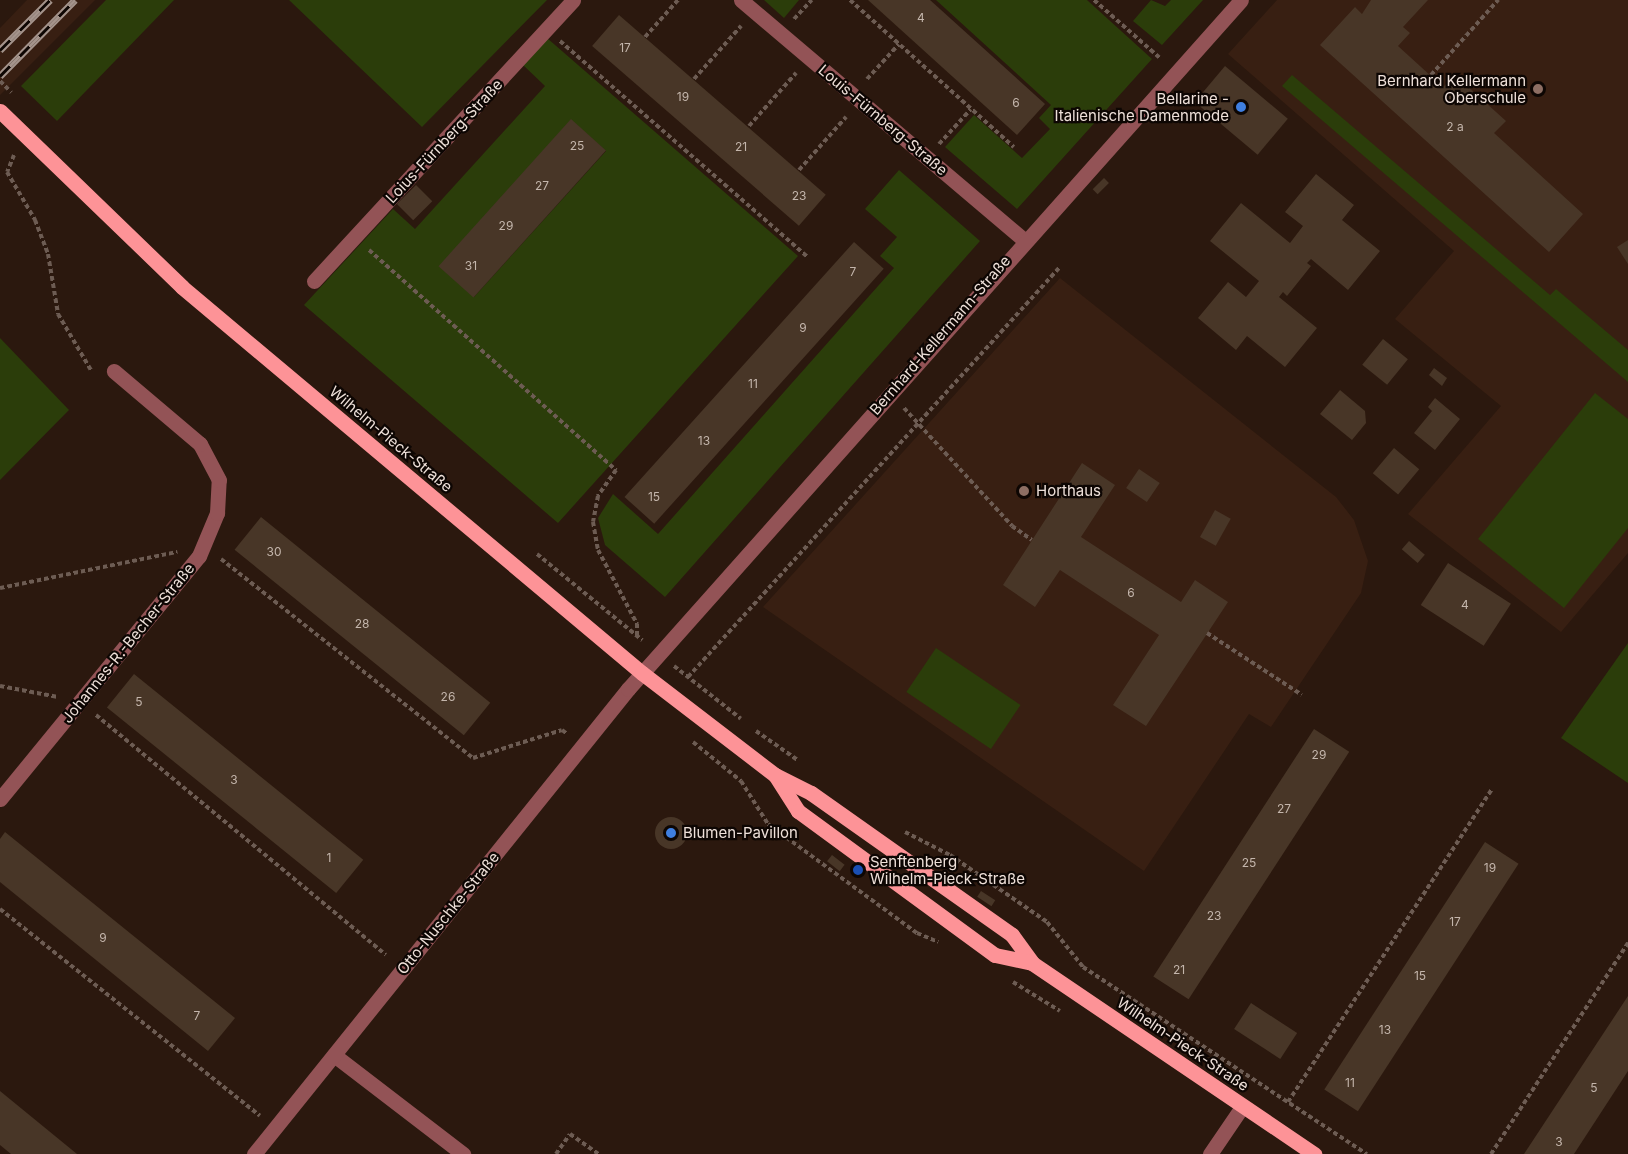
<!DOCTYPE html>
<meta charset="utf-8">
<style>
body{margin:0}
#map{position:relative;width:1628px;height:1154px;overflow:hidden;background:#2b180e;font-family:Inter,sans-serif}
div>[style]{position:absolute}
.built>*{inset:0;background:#381f12}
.green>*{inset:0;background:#2b3d0a;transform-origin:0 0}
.building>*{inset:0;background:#483627;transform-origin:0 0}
.round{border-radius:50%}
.path>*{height:4px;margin-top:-2px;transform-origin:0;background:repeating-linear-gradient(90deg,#6d5c53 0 4.5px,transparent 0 7.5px)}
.minor>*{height:15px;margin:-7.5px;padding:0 7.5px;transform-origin:7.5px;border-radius:7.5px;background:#935356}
.major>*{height:15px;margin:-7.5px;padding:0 7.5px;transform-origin:7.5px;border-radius:7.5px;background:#fd9397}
.rail>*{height:7px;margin-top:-3.5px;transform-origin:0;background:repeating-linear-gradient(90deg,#0d0603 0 14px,#a4948c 0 28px);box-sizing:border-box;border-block:2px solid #a4948c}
.dots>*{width:16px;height:16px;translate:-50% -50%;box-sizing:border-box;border:3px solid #0d0603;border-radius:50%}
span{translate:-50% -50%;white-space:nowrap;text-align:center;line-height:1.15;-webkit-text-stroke:4.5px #0d0603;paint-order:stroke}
.number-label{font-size:12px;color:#c4b6ac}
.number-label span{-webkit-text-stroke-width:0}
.poi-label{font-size:15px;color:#eee0d9}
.right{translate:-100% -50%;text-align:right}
.left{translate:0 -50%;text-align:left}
.street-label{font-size:15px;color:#eee0d9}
</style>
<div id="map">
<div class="built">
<i style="clip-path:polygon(27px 0,95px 0,0 95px,0 28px)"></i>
<i style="clip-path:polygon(1277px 0,1628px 0,1628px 553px,1561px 632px,1408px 514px,1501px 406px,1395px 319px,1454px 251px,1228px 54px)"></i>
<i style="clip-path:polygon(1060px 278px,1336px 497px,1354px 520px,1368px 561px,1361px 593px,1271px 727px,1249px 714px,1144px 871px,763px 607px)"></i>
</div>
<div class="green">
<i style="clip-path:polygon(106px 0,174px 0,57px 121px,21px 86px)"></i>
<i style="clip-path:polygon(289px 0,547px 0,422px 127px)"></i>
<i style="clip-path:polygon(764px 0,799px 0,784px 18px)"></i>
<i style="clip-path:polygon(936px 0,1087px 0,1152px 59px,1017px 209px,945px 147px,974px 115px,1022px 158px,1050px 129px,1039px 118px,1051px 105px)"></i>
<i style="clip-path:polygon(1151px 0,1165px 6px,1171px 0,1203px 0,1162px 45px,1133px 21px)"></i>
<i style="clip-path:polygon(evenodd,547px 38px,798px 256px,558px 523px,304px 305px,393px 209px,415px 229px,545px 86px,523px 65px,547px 38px,571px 120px,606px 151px,474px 297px,440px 266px,571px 120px)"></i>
<i style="clip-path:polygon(1292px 75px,1550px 295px,1556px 289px,1628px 350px,1628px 382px,1282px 86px)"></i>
<i style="clip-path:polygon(899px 170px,980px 241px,665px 597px,605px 545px,598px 518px,613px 494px,658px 534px,894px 268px,880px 256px,897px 237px,865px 209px)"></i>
<i style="clip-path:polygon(0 338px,69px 410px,0 480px)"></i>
<i style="clip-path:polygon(1595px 393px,1628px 419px,1628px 528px,1564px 608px,1478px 539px)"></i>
<i style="clip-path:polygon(1628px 643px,1628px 783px,1561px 738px)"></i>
<i style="left:936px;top:648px;width:102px;height:53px;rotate:34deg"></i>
</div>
<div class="building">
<i style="clip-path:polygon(868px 0,930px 0,1045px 104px,1017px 135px)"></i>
<i style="clip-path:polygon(1371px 0,1428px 0,1403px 27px,1410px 33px,1398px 46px,1443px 87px,1455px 75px,1506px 121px,1494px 133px,1583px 214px,1549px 252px,1320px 45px,1355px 7px,1362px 14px)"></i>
<i style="left:619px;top:15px;width:274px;height:41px;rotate:41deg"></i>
<i style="left:1225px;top:66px;width:82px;height:47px;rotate:40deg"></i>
<i style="left:571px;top:119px;width:47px;height:198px;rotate:42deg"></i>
<i style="clip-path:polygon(1316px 174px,1354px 205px,1342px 220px,1380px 251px,1348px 290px,1311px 259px,1307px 263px,1311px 266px,1287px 296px,1283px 292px,1279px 297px,1317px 328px,1285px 367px,1247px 336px,1236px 350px,1198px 318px,1228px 282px,1246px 297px,1259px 281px,1210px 241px,1241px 203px,1290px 243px,1303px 226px,1285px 212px)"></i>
<i style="left:1104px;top:178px;width:7px;height:16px;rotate:45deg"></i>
<i style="left:416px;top:185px;width:23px;height:27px;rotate:45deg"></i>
<i style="clip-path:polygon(1628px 240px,1628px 264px,1617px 247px)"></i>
<i style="left:854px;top:242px;width:40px;height:343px;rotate:42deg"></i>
<i style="left:1383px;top:339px;width:32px;height:33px;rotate:39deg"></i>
<i style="clip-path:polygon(1434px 368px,1447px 378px,1442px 386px,1429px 375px)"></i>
<i style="clip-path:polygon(1340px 390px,1365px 411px,1366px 423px,1352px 440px,1320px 414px)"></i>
<i style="clip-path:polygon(1435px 398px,1460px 419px,1435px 450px,1414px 433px,1432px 411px,1428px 407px)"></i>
<i style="left:1394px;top:448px;width:33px;height:33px;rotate:40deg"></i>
<i style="clip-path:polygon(1082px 463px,1115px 485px,1081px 537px,1181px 602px,1195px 580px,1228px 602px,1146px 726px,1113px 705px,1159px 635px,1060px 570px,1035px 607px,1003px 585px)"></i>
<i style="left:1139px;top:469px;width:25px;height:23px;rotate:34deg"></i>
<i style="left:1215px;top:510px;width:18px;height:31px;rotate:29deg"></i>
<i style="left:261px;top:517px;width:295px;height:42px;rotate:39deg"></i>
<i style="left:1409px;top:541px;width:21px;height:11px;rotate:41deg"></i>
<i style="left:1448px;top:563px;width:75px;height:50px;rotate:33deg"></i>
<i style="left:134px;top:674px;width:295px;height:43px;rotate:39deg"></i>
<i style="left:1314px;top:729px;width:42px;height:295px;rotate:33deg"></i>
<i class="round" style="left:655px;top:817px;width:32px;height:32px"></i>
<i style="clip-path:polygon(5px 832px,235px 1018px,208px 1051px,0 882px,0 839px)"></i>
<i style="left:1485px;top:842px;width:40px;height:295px;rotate:33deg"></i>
<i style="left:832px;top:855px;width:16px;height:8px;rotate:38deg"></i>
<i style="left:981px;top:891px;width:17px;height:7px;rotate:33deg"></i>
<i style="clip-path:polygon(1628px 996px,1628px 1071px,1574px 1154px,1524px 1154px)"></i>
<i style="left:1251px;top:1003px;width:55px;height:31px;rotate:33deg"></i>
<i style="clip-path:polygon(0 1091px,77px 1154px,11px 1154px,0 1145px)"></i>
</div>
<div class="path">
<i style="left:850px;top:0;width:220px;rotate:41.9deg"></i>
<i style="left:1094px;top:0;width:89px;rotate:41.4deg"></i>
<i style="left:794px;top:19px;width:26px;rotate:-47deg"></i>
<i style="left:645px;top:37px;width:50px;rotate:-48.3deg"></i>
<i style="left:560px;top:41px;width:329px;rotate:41.1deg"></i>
<i style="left:1431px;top:75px;width:101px;rotate:-48.2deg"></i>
<i style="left:694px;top:79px;width:71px;rotate:-48.4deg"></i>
<i style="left:867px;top:79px;width:47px;rotate:-47.6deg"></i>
<i style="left:0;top:81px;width:16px;rotate:45deg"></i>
<i style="left:749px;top:126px;width:71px;rotate:-48.4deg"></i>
<i style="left:939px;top:144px;width:47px;rotate:-47.6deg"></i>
<i style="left:14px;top:155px;width:18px;rotate:112deg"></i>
<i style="left:7px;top:172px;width:56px;rotate:59.7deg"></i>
<i style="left:35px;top:220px;width:36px;rotate:69deg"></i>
<i style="left:48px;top:254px;width:61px;rotate:80.5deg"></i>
<i style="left:58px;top:314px;width:67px;rotate:59.6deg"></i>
<i style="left:799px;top:170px;width:71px;rotate:-48.4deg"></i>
<i style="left:369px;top:250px;width:331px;rotate:41.7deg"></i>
<i style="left:616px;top:470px;width:32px;rotate:125deg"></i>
<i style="left:598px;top:496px;width:26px;rotate:101deg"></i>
<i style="left:593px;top:522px;width:28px;rotate:80deg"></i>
<i style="left:598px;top:550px;width:84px;rotate:62.2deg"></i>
<i style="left:637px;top:624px;width:12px;rotate:90deg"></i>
<i style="left:904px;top:408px;width:160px;rotate:47.5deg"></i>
<i style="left:1012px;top:526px;width:24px;rotate:35deg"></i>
<i style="left:537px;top:554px;width:136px;rotate:39.3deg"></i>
<i style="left:221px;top:559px;width:321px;rotate:38.3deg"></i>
<i style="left:473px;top:758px;width:93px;rotate:-17.5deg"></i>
<i style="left:562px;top:730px;width:5px;rotate:37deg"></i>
<i style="left:0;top:588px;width:181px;rotate:-11.5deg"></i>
<i style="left:1207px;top:633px;width:113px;rotate:33.1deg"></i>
<i style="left:674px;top:666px;width:85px;rotate:38.3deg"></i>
<i style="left:688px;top:677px;width:552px;rotate:-47.79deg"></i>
<i style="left:0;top:686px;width:59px;rotate:10.7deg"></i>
<i style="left:96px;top:715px;width:376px;rotate:39.6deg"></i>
<i style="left:756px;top:731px;width:52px;rotate:34.9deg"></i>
<i style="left:693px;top:742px;width:62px;rotate:39.1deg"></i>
<i style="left:741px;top:781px;width:51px;rotate:57.9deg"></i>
<i style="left:768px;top:824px;width:185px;rotate:36.2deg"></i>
<i style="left:917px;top:933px;width:23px;rotate:23deg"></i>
<i style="left:905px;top:832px;width:51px;rotate:27.1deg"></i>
<i style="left:950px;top:855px;width:118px;rotate:34.6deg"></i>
<i style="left:1047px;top:922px;width:58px;rotate:51.3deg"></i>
<i style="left:1083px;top:967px;width:340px;rotate:33.4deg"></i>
<i style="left:0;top:909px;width:332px;rotate:38.5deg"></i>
<i style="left:1013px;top:982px;width:55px;rotate:31.7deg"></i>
<i style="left:1288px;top:1102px;width:374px;rotate:-56.9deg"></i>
<i style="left:556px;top:1154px;width:24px;rotate:-55deg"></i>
<i style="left:570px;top:1134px;width:35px;rotate:35deg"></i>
<i style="left:1491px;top:1154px;width:252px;rotate:-57deg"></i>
</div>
<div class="minor">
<i style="left:741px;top:0;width:371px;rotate:40.3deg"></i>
<i style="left:314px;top:281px;width:382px;rotate:-47.3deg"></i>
<i style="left:0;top:799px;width:314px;rotate:-50.7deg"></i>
<i style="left:199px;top:556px;width:47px;rotate:-67.3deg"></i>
<i style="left:217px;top:513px;width:33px;rotate:-87deg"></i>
<i style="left:219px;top:480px;width:41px;rotate:-117.8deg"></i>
<i style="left:200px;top:444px;width:113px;rotate:-139.7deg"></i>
<i style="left:334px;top:1055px;width:163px;rotate:37.5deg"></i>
<i style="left:254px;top:1154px;width:597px;rotate:-51.19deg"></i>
<i style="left:628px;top:689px;width:922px;rotate:-48.34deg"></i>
<i style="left:1210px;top:1154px;width:57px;rotate:-55.8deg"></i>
</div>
<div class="major">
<i style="left:0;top:111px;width:253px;rotate:44deg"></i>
<i style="left:182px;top:287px;width:600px;rotate:40deg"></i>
<i style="left:642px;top:673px;width:168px;rotate:37.5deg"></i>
<i style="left:775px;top:775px;width:40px;rotate:26.6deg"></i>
<i style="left:811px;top:793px;width:246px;rotate:35.2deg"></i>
<i style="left:1012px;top:935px;width:34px;rotate:54deg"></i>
<i style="left:1032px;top:963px;width:341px;rotate:34.1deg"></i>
<i style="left:775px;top:775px;width:43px;rotate:57.4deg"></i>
<i style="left:798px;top:811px;width:244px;rotate:36.2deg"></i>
<i style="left:995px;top:955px;width:38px;rotate:12deg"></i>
</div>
<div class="rail">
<i style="left:0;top:50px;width:71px;rotate:-45deg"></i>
<i style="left:0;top:76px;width:107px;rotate:-45.4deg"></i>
</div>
<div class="dots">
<i style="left:1538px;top:89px;background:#8d6e63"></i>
<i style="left:1241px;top:107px;background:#3f7fe0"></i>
<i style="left:1024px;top:491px;background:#8d6e63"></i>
<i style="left:671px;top:833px;background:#3f7fe0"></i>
<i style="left:858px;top:870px;background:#1a4fb4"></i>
</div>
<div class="number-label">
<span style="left:921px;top:18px">4</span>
<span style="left:625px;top:48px">17</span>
<span style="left:683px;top:97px">19</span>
<span style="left:1016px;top:103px">6</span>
<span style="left:1455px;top:127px">2 a</span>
<span style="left:577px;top:146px">25</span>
<span style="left:741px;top:147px">21</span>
<span style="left:542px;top:186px">27</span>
<span style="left:799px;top:196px">23</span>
<span style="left:506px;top:226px">29</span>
<span style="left:471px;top:266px">31</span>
<span style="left:853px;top:272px">7</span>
<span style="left:803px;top:328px">9</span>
<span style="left:753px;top:384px">11</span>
<span style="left:704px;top:441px">13</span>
<span style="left:654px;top:497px">15</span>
<span style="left:274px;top:552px">30</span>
<span style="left:1131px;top:593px">6</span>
<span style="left:1465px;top:605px">4</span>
<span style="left:362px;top:624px">28</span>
<span style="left:448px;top:697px">26</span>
<span style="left:139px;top:702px">5</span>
<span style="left:1319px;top:755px">29</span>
<span style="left:234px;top:780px">3</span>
<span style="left:1284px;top:809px">27</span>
<span style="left:329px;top:858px">1</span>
<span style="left:1249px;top:863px">25</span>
<span style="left:1490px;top:868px">19</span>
<span style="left:1214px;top:916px">23</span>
<span style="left:1455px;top:922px">17</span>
<span style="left:103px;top:938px">9</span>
<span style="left:1179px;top:970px">21</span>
<span style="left:1420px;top:976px">15</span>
<span style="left:197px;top:1016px">7</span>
<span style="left:1385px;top:1030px">13</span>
<span style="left:1350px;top:1083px">11</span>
<span style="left:1594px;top:1088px">5</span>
<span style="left:1559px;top:1142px">3</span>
</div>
<div class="poi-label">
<span class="right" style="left:1526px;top:89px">Bernhard Kellermann<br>Oberschule</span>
<span class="right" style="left:1229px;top:107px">Bellarine -<br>Italienische Damenmode</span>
<span class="left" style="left:1036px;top:491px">Horthaus</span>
<span class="left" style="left:683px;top:833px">Blumen-Pavillon</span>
<span class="left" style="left:870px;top:870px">Senftenberg<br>Wilhelm-Pieck-Straße</span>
</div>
<div class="street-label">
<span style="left:883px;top:120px;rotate:40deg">Louis-Fürnberg-Straße</span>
<span style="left:444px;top:141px;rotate:-47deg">Loius-Fürnberg-Straße</span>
<span style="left:940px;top:335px;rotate:-49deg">Bernhard-Kellermann-Straße</span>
<span style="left:391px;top:439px;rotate:40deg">Wilhelm-Pieck-Straße</span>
<span style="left:128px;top:643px;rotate:-51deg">Johannes-R.-Becher-Straße</span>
<span style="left:448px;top:913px;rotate:-51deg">Otto-Nuschke-Straße</span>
<span style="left:1183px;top:1044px;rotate:34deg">Wilhelm-Pieck-Straße</span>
</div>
</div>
